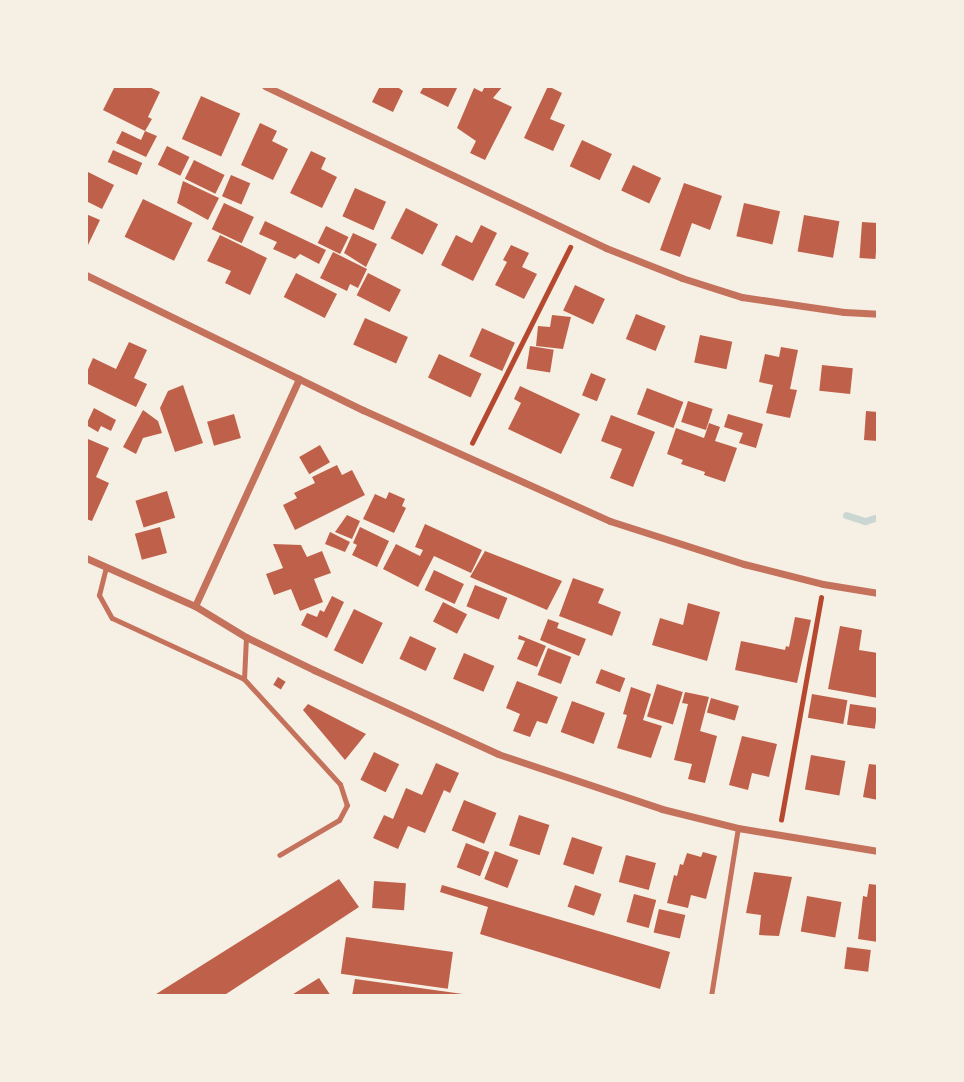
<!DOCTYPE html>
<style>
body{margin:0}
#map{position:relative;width:964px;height:1082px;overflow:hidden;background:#f6efe4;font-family:"Fira Sans",sans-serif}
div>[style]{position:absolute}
.stream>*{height:7px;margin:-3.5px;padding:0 3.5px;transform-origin:3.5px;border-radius:3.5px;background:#c9d6d2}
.building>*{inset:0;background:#bf614a;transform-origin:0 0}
.path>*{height:4.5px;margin:-2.25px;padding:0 2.25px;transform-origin:2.25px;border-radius:2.25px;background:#b5482f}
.service>*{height:5px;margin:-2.5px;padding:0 2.5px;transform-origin:2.5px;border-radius:2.5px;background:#c5725c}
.minor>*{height:7px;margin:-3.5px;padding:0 3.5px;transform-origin:3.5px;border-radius:3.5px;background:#c5725c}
span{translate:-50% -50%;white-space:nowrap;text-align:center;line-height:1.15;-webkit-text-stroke:7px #f6efe4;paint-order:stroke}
.frame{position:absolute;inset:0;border:88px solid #f6efe4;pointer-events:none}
</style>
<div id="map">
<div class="stream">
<i style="left:846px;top:515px;width:20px;rotate:18deg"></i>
<i style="left:865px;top:521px;width:14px;rotate:-17deg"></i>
</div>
<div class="building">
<i style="clip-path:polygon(115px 86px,147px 86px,160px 92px,148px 117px,152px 119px,145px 131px,157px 136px,146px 157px,116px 143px,122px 131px,141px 140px,145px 131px,103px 110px)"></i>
<i style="clip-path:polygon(380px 86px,396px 86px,403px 91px,393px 112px,372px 102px)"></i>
<i style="clip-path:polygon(424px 86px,458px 86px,448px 107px,420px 93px)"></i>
<i style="clip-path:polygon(485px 86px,503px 86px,493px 98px,512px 107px,485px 160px,470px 153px,476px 141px,457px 128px,474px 88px,482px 92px)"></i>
<i style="clip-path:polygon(548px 86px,562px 93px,550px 119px,565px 125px,553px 151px,524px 138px)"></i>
<i style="left:201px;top:96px;width:43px;height:47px;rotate:24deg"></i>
<i style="clip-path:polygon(260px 123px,277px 131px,272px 141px,288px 149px,273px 180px,241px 165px)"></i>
<i style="left:582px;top:140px;width:33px;height:29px;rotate:25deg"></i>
<i style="left:167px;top:146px;width:25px;height:21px;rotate:26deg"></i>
<i style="left:113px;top:150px;width:32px;height:13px;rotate:24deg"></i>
<i style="clip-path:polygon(311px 151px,326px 158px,321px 169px,337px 177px,322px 208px,290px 193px)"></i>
<i style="left:194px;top:160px;width:34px;height:21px;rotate:26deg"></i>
<i style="left:633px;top:165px;width:31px;height:28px;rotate:25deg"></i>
<i style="clip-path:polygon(86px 171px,114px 185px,102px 209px,86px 201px)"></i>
<i style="left:231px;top:175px;width:21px;height:23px;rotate:23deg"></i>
<i style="clip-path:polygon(183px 181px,219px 198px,208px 220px,177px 203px)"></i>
<i style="clip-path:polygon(684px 183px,722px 196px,710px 230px,692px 223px,680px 257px,660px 250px)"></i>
<i style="left:355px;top:188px;width:34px;height:31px;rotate:24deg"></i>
<i style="left:143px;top:199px;width:55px;height:42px;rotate:26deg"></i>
<i style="left:224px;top:203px;width:33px;height:29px;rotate:25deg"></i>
<i style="left:744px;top:203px;width:37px;height:34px;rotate:13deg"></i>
<i style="left:406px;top:208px;width:36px;height:34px;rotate:27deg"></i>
<i style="clip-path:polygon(86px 214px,100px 220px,88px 245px,86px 244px)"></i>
<i style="left:804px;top:215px;width:36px;height:37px;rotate:10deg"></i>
<i style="clip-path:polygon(265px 221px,326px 250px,319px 264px,300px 254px,295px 259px,273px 249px,277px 242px,259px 234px)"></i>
<i style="left:862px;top:222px;width:16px;height:36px;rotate:4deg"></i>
<i style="clip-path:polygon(481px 225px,497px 233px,473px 281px,441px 265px,456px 235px,472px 243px)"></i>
<i style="left:326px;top:226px;width:25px;height:19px;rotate:26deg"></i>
<i style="clip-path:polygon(353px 233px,377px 244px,366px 267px,344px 253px)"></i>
<i style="clip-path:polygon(220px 235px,267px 258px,250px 295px,225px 283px,231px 271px,207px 261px)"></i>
<i style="clip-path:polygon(511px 245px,529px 253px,522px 267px,537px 274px,524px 299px,495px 285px,507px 262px,503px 260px)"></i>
<i style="clip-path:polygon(333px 252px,367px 269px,358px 288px,350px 284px,347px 291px,320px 278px)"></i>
<i style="left:296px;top:273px;width:46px;height:27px;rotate:27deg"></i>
<i style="left:368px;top:273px;width:37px;height:25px;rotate:27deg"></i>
<i style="left:575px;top:285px;width:33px;height:28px;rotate:25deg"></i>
<i style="left:636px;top:314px;width:32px;height:27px;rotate:22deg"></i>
<i style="clip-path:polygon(552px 315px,571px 317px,563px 349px,536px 346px,538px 326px,550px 327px)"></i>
<i style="left:365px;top:318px;width:47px;height:29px;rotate:24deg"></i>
<i style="left:482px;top:328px;width:36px;height:31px;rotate:24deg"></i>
<i style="left:700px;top:335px;width:33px;height:28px;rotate:12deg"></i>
<i style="clip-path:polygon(129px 342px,147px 350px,134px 378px,147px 384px,136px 407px,86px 383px,86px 374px,93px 358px,116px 369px)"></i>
<i style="left:530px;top:346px;width:24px;height:23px;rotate:9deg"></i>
<i style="clip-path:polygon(781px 347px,798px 350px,790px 389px,797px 390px,790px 418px,766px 413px,773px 385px,759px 382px,765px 354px,779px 357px)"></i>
<i style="left:439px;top:354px;width:47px;height:26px;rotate:25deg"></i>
<i style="left:822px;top:365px;width:31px;height:26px;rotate:6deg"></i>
<i style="left:591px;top:373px;width:16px;height:24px;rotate:22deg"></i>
<i style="clip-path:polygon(183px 385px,203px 443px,175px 452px,160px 408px,168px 391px)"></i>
<i style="clip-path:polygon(520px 386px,580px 414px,561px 454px,508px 429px,521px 403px,514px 399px)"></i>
<i style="left:647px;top:388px;width:39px;height:28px;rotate:21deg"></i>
<i style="left:688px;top:401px;width:26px;height:22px;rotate:18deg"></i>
<i style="clip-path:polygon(94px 408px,116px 420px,111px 431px,101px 426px,98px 432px,86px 425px)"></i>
<i style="clip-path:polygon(143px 410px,158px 421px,162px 433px,143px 438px,136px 454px,123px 447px)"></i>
<i style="clip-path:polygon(866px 411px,878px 412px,878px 441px,864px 440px)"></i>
<i style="left:234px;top:414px;width:25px;height:28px;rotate:74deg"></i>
<i style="clip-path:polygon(728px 414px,763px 424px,756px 448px,739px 443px,743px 433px,724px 427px)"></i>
<i style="clip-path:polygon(611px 415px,655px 432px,633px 487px,610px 478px,622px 449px,601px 441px)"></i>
<i style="clip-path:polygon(709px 423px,720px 427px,715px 441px,737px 448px,725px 482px,704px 475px,705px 472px,681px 464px,683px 460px,667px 454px,676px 428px,704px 438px)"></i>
<i style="clip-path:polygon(88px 439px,109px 448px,96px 477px,109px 483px,92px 521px,86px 519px)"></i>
<i style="left:320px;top:445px;width:20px;height:24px;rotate:60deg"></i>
<i style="clip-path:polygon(337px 465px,342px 475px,352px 470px,365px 495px,295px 530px,283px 505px,297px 498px,294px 493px,315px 483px,312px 477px)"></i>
<i style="left:167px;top:491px;width:28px;height:33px;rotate:73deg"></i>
<i style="clip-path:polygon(389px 492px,405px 499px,402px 506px,406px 508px,394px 533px,363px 519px,375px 494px,386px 499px)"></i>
<i style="clip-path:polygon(347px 515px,360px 521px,352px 539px,335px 532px)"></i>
<i style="clip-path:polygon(425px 524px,482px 550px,471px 573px,434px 556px,418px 587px,383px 569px,396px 544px,420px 556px,423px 550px,415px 547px)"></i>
<i style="left:160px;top:527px;width:27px;height:26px;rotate:75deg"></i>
<i style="clip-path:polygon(360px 527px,389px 541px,377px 567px,352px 555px,357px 545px,353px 543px)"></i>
<i style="clip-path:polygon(330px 532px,350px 542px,345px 552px,325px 544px)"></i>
<i style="clip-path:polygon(273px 544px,301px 545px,307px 557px,322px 551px,331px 573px,314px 579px,323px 602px,300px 611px,291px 589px,274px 595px,266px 574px,283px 568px)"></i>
<i style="clip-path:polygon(485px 551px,562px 581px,547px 610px,470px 577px)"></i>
<i style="left:434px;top:570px;width:33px;height:22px;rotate:25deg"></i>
<i style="clip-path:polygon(573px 578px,604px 589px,598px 603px,621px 612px,612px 636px,559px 616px)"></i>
<i style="left:475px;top:585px;width:35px;height:23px;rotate:22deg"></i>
<i style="clip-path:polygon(332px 596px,344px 602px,327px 638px,301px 625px,307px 613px,317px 617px,320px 610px,324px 612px)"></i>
<i style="left:443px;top:602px;width:27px;height:22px;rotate:27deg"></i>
<i style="clip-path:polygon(688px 603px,720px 612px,707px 661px,652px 645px,660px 618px,683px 625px)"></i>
<i style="left:354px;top:609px;width:32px;height:46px;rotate:26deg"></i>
<i style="clip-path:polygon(795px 617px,811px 620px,797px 683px,735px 670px,741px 641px,785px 650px,786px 646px,789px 647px)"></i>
<i style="clip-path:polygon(548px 619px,559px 623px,557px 628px,586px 639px,579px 656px,540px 640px)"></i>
<i style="clip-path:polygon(840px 626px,862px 630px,859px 650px,878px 653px,878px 698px,828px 689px)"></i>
<i style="clip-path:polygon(519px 635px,546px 646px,537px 667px,517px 659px,525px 641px,518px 639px)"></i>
<i style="left:410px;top:636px;width:29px;height:25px;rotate:25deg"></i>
<i style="left:548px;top:648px;width:25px;height:29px;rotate:21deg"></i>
<i style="left:464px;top:653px;width:33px;height:28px;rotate:23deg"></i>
<i style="left:601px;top:669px;width:26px;height:15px;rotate:21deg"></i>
<i style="left:278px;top:677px;width:9px;height:9px;rotate:32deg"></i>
<i style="clip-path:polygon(517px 681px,558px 697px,547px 724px,537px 721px,530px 737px,513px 731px,520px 714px,506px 708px)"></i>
<i style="left:657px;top:684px;width:27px;height:34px;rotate:17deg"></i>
<i style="clip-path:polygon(631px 687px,651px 694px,643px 720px,662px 726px,651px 758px,617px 748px,627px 715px,623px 714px)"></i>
<i style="clip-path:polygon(685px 692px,709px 697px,700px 731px,717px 736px,705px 783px,688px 779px,692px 764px,674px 760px,688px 704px,682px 703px)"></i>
<i style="left:812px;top:694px;width:36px;height:24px;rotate:10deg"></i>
<i style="left:711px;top:698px;width:29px;height:15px;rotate:16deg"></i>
<i style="left:572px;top:701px;width:35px;height:33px;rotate:20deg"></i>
<i style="clip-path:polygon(308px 704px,366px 734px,345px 760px,303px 710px)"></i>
<i style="left:850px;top:704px;width:28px;height:21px;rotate:8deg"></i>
<i style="clip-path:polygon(742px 736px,777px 744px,769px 777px,752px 773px,748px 790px,729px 785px)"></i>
<i style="left:374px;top:752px;width:28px;height:31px;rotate:26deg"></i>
<i style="left:811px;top:755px;width:35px;height:35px;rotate:10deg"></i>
<i style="clip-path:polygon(436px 763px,459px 773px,450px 793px,444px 790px,425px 833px,408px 826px,398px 849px,373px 838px,384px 815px,393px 819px,406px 788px,422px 795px)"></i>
<i style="clip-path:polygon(869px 764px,878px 765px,878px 800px,863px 797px)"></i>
<i style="left:464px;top:800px;width:35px;height:33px;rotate:22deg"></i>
<i style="left:519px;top:815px;width:32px;height:32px;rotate:18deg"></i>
<i style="left:572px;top:837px;width:32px;height:29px;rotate:18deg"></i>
<i style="left:466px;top:843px;width:25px;height:26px;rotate:21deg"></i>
<i style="left:495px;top:851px;width:25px;height:30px;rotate:21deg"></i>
<i style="clip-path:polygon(703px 852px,717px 856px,706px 899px,691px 895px,688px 908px,667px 903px,674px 875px,677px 876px,680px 864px,683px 865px,687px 853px,701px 857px)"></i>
<i style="left:626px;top:855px;width:31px;height:28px;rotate:15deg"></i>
<i style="clip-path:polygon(754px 872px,792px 877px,779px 936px,759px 935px,761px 915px,746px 913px)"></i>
<i style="clip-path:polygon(339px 879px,359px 907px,223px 996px,153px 996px)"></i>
<i style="left:374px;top:881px;width:32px;height:27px;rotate:4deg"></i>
<i style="clip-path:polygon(869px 884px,878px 885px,878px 942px,858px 939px,863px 896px,867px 897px)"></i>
<i style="clip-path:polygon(442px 885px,670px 952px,660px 989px,480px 934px,488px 907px,440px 892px)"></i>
<i style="left:575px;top:885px;width:28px;height:23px;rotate:19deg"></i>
<i style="left:634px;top:894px;width:23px;height:29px;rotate:15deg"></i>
<i style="left:807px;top:896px;width:35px;height:36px;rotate:10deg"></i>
<i style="left:659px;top:909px;width:27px;height:24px;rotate:13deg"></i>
<i style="left:346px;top:937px;width:108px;height:37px;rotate:8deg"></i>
<i style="left:847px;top:947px;width:24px;height:22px;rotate:7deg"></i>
<i style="clip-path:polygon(319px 978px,331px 996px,290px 996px)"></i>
<i style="clip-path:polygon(355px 979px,470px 995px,469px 996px,352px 996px)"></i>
</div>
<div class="path">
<i style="left:472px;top:443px;width:219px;rotate:-63.4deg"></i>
<i style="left:781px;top:820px;width:226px;rotate:-79.8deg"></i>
</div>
<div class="service">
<i style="left:106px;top:567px;width:29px;rotate:104deg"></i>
<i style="left:99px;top:595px;width:26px;rotate:61deg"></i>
<i style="left:112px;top:618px;width:145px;rotate:24.8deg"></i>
<i style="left:246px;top:637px;width:42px;rotate:92.7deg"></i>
<i style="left:244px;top:679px;width:142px;rotate:47.6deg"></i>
<i style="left:340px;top:784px;width:22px;rotate:72deg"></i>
<i style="left:347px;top:805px;width:17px;rotate:118deg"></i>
<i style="left:339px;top:820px;width:69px;rotate:149.7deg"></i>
<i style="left:711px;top:996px;width:170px;rotate:-80.9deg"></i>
</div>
<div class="minor">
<i style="left:265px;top:86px;width:378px;rotate:25.4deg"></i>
<i style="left:606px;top:248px;width:82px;rotate:21.5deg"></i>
<i style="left:682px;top:278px;width:63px;rotate:17.6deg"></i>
<i style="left:742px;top:297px;width:103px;rotate:8.4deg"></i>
<i style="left:844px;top:312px;width:34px;rotate:3deg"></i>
<i style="left:86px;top:275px;width:308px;rotate:26deg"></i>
<i style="left:363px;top:410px;width:271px;rotate:24.2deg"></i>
<i style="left:610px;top:521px;width:141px;rotate:17.8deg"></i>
<i style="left:744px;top:564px;width:81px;rotate:14.2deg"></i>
<i style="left:823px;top:584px;width:56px;rotate:9.3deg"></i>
<i style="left:86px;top:558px;width:119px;rotate:23.8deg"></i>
<i style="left:195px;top:606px;width:60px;rotate:31.3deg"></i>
<i style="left:246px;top:637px;width:76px;rotate:25.9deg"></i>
<i style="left:314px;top:670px;width:202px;rotate:24.5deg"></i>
<i style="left:498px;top:754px;width:173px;rotate:18.5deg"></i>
<i style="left:662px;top:809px;width:78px;rotate:14deg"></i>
<i style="left:738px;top:828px;width:142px;rotate:9.3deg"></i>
<i style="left:195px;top:606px;width:250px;rotate:-65.4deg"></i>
</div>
<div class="frame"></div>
</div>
